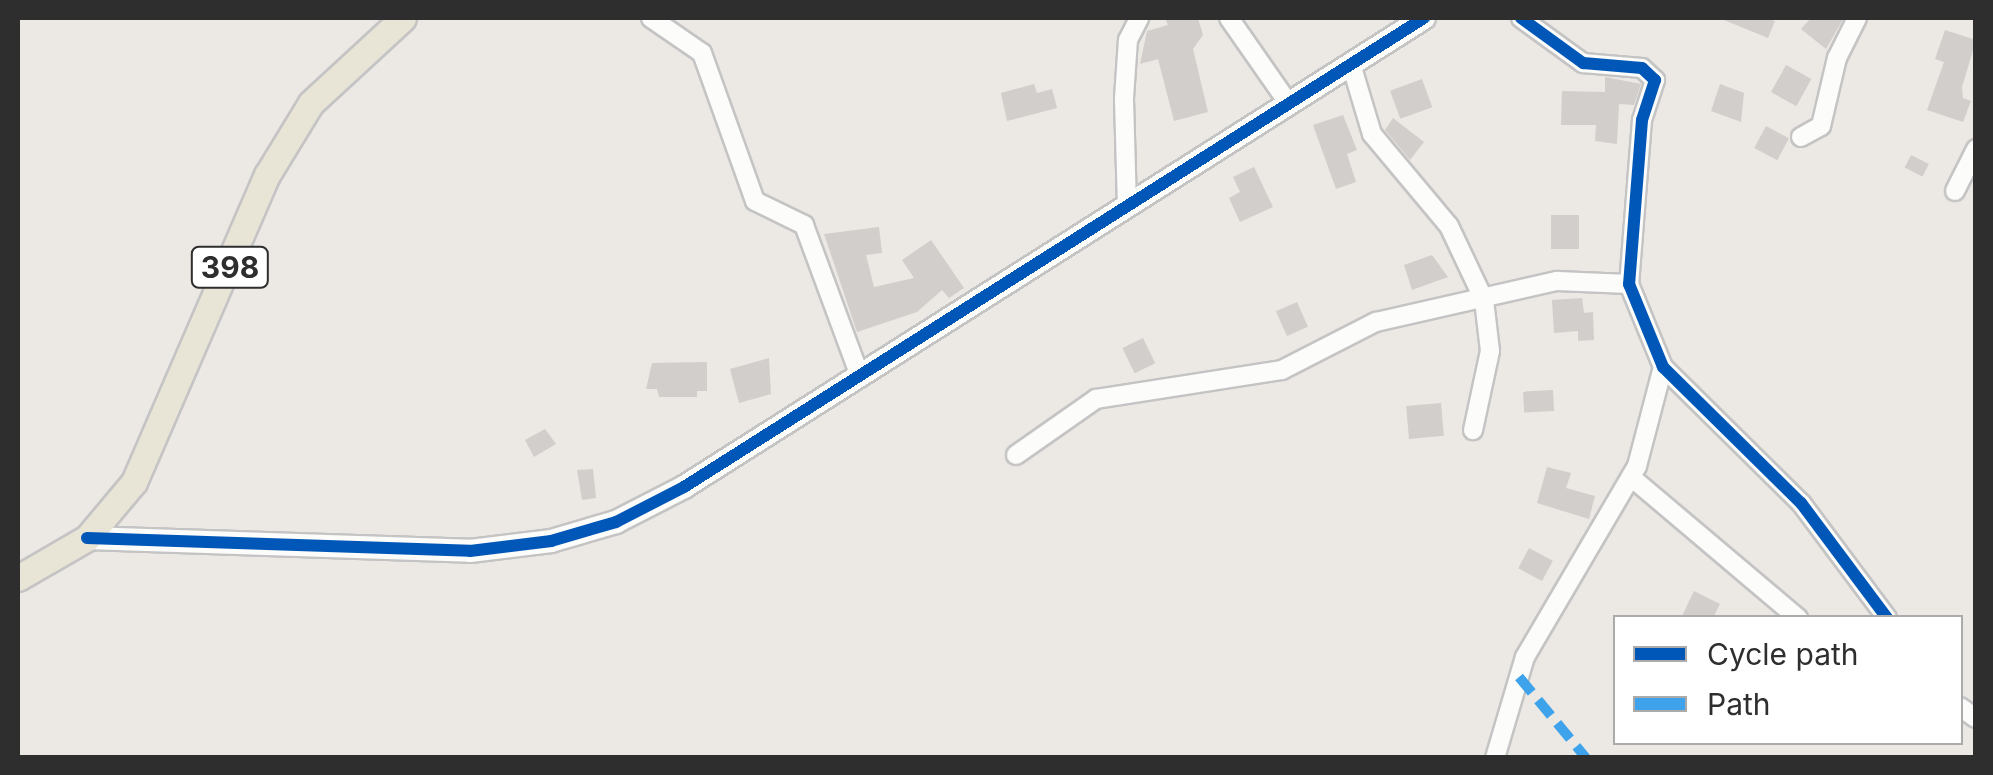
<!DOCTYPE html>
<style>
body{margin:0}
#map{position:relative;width:1993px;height:775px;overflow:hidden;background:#ece8e4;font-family:Inter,sans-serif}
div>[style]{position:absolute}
.building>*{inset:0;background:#d1cecb;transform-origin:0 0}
.roads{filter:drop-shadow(2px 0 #c5c4c5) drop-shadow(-2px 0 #c5c4c5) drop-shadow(0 2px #c5c4c5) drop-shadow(0 -2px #c5c4c5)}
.street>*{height:18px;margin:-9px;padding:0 9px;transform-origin:9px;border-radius:9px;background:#fcfcfb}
.secondary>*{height:22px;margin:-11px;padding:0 11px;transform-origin:11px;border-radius:11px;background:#fcfcfb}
.primary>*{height:25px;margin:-12.5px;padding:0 12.5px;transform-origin:12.5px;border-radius:12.5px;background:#e8e4d6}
.quiet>*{height:10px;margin-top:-5px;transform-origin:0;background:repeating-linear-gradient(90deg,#3ea3eb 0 20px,transparent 0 30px)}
.cycleway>*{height:12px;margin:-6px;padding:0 6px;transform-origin:6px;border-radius:6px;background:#0057b8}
span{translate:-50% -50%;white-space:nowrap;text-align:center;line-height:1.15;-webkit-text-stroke:8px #fff;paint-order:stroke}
.shield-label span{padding:2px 8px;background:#fff;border:2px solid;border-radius:8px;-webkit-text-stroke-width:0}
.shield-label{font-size:30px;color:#2e2e2e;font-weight:700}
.frame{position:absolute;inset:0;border:20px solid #2e2e2e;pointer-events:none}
.legend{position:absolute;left:1613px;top:615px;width:350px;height:130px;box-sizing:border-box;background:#fff;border:2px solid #ababab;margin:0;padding:12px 18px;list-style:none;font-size:30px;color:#2e2e2e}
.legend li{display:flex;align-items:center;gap:20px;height:50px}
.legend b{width:50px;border:2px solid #ababab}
</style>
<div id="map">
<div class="building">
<i style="clip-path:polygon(1165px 18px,1198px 18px,1203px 35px,1193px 49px,1208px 112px,1174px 121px,1158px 59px,1140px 64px,1147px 31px,1168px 25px)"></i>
<i style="clip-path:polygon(1719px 18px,1766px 18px,1775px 21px,1768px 38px)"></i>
<i style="clip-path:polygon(1811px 18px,1843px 19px,1826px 49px,1801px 29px)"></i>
<i style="clip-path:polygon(1945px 30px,1976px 40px,1962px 87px,1963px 98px,1971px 101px,1963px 122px,1927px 110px,1944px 62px,1935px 59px)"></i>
<i style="left:1786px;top:65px;width:29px;height:31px;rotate:29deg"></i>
<i style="clip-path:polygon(1605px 77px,1641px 84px,1634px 105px,1619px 104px,1617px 144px,1595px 141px,1596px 125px,1561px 125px,1562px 91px,1605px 92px)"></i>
<i style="left:1422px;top:79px;width:30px;height:34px;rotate:70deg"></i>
<i style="clip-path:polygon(1034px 84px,1037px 93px,1052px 89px,1057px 108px,1007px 121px,1001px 93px)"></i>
<i style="clip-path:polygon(1720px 84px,1744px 93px,1741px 122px,1711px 111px)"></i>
<i style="clip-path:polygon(1343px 115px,1357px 150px,1347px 154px,1356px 182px,1336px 189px,1313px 125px)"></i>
<i style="clip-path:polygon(1393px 118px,1424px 142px,1410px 160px,1385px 130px)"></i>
<i style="left:1766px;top:126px;width:26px;height:25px;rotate:28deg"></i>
<i style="left:1911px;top:155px;width:20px;height:14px;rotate:27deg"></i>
<i style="clip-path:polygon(1254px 167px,1273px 207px,1240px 222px,1229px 198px,1240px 192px,1233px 177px)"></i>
<i style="left:1551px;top:215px;width:28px;height:34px"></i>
<i style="clip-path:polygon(879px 227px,882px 253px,866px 255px,874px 287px,914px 278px,902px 260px,931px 240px,964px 288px,949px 298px,942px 290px,917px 312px,857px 332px,824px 234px)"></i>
<i style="clip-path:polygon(1432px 255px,1448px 277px,1412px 290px,1404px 265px)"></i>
<i style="clip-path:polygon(1582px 298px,1584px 313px,1593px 312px,1594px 340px,1578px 341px,1578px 331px,1554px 333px,1552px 300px)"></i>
<i style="left:1297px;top:302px;width:27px;height:23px;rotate:66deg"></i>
<i style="left:1143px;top:338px;width:28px;height:23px;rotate:64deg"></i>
<i style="clip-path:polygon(769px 358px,771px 394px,739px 403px,730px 369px)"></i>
<i style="clip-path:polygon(707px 362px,707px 391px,697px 391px,697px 397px,659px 397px,657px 389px,646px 389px,652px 363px)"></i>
<i style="left:1553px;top:390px;width:21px;height:30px;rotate:87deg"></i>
<i style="left:1441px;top:403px;width:33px;height:35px;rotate:85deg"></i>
<i style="clip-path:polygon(545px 429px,556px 444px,534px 457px,525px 440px)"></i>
<i style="clip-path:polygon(1547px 467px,1571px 473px,1566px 488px,1595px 496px,1589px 519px,1537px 503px)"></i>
<i style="clip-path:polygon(593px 469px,596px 498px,582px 500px,577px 470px)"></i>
<i style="left:1529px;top:548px;width:27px;height:23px;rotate:28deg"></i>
<i style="clip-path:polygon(1694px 591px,1720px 604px,1713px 618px,1681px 618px)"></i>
</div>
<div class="roads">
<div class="street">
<i style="left:651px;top:18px;width:62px;rotate:34.5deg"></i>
<i style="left:702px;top:53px;width:157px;rotate:70.3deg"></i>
<i style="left:755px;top:201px;width:55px;rotate:26.1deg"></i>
<i style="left:804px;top:225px;width:161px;rotate:69.7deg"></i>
<i style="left:1229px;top:18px;width:105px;rotate:55.1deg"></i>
<i style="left:1521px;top:18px;width:77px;rotate:36deg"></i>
<i style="left:1583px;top:63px;width:59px;rotate:4.8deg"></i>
<i style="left:1642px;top:68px;width:18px;rotate:43deg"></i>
<i style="left:1655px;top:80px;width:42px;rotate:108deg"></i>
<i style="left:1642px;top:120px;width:165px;rotate:94.5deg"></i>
<i style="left:1629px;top:284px;width:90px;rotate:67.7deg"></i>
<i style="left:1663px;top:367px;width:194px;rotate:44.6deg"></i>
<i style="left:1801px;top:503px;width:144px;rotate:53.2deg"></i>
<i style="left:1351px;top:64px;width:73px;rotate:73.3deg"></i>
<i style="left:1372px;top:134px;width:120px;rotate:50.1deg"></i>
<i style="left:1449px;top:226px;width:82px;rotate:64.7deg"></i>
<i style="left:1484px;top:300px;width:51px;rotate:83.3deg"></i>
<i style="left:1490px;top:351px;width:81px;rotate:102.1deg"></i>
<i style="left:1801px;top:137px;width:23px;rotate:-29deg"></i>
<i style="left:1821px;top:126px;width:70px;rotate:-76.8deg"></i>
<i style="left:1837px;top:58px;width:45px;rotate:-63.4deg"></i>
<i style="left:1955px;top:191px;width:47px;rotate:-63.4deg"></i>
<i style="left:1127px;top:207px;width:109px;rotate:-91.6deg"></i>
<i style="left:1124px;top:98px;width:58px;rotate:-86.1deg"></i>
<i style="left:1128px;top:40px;width:25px;rotate:-63deg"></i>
<i style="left:1016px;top:455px;width:98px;rotate:-35deg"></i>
<i style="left:1096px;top:399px;width:188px;rotate:-8.9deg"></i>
<i style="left:1282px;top:370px;width:106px;rotate:-27.1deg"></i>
<i style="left:1376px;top:322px;width:186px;rotate:-12.8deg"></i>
<i style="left:1557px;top:281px;width:72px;rotate:2.4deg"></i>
<i style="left:1631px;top:477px;width:219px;rotate:40.2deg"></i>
<i style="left:1960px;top:707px;width:19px;rotate:35deg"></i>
<i style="left:1495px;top:758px;width:105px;rotate:-73.5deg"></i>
<i style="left:1525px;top:657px;width:221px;rotate:-59.6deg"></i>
<i style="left:1637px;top:466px;width:102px;rotate:-75.3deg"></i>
</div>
<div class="secondary">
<i style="left:87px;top:538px;width:383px;rotate:1.9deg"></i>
<i style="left:470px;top:551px;width:82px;rotate:-7deg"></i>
<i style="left:551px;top:541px;width:68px;rotate:-16.3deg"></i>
<i style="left:616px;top:522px;width:76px;rotate:-27.2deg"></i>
<i style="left:684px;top:487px;width:876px;rotate:-32.37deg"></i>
</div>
<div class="primary">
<i style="left:18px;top:578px;width:80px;rotate:-30.1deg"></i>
<i style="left:87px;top:538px;width:73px;rotate:-50deg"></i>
<i style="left:134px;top:482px;width:335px;rotate:-66.6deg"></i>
<i style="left:267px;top:175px;width:84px;rotate:-58.6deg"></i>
<i style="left:311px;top:103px;width:125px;rotate:-42.7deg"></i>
</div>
</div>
<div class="quiet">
<i style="left:1519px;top:677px;width:105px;rotate:50.4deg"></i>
</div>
<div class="cycleway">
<i style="left:1521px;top:18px;width:77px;rotate:36deg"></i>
<i style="left:1583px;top:63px;width:59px;rotate:4.8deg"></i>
<i style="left:1642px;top:68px;width:18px;rotate:43deg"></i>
<i style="left:1655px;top:80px;width:42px;rotate:108deg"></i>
<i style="left:1642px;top:120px;width:165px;rotate:94.5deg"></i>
<i style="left:1629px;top:284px;width:90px;rotate:67.7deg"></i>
<i style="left:1663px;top:367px;width:194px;rotate:44.6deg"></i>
<i style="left:1801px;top:503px;width:144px;rotate:53.2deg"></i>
<i style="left:87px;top:538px;width:383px;rotate:1.9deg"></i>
<i style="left:470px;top:551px;width:82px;rotate:-7deg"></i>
<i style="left:551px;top:541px;width:68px;rotate:-16.3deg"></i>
<i style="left:616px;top:522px;width:76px;rotate:-27.2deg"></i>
<i style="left:684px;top:487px;width:876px;rotate:-32.37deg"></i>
</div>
<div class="shield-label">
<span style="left:230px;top:267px">398</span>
</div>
<div class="frame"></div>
<ul class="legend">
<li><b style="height:12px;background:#0057b8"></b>Cycle path</li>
<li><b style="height:12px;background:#3ea3eb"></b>Path</li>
</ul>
</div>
